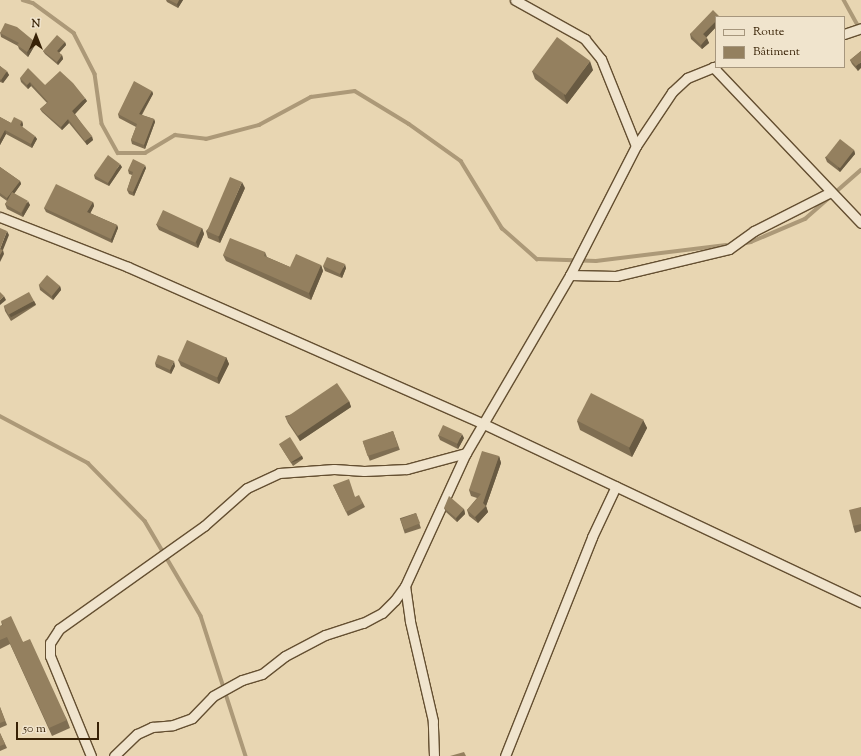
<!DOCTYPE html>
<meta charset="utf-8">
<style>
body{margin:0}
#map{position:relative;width:861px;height:756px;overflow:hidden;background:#e8d6b2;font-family:"Sorts Mill Goudy",serif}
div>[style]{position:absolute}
.stream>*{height:3.5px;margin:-1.75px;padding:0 1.75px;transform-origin:1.75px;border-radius:1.75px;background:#ac9978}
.roads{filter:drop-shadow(1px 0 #644f31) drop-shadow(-1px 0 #644f31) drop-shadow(0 1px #644f31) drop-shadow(0 -1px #644f31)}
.street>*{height:9px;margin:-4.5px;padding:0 4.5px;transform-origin:4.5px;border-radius:4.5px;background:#f0e4cd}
.wall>*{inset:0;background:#7f6e52;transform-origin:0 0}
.shaded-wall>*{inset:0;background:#685a42;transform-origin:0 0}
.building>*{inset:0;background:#94805f;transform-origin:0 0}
span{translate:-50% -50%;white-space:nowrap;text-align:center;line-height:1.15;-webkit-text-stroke:3px #f0e4cd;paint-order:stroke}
.legend{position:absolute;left:715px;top:16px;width:130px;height:52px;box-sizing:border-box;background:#f0e4cd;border:1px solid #a6967d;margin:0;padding:5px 7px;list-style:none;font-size:12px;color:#382206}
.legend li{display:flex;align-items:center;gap:8px;height:20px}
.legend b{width:20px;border:1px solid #a6967d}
.north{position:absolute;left:16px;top:16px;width:40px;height:40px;-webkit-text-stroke:3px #f0e4cd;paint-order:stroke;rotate:0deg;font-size:11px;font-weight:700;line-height:16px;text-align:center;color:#382206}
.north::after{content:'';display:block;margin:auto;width:14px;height:18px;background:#382206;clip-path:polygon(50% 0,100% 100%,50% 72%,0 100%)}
.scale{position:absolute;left:16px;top:722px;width:83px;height:18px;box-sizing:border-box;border:2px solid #382206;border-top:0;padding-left:5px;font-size:12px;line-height:14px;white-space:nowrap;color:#382206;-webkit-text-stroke:3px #f0e4cd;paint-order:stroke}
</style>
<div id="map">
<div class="stream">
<i style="left:23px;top:0;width:10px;rotate:17deg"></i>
<i style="left:33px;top:3px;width:51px;rotate:36.2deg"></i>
<i style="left:74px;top:33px;width:46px;rotate:62.9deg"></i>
<i style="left:95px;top:74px;width:50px;rotate:82deg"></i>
<i style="left:102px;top:124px;width:33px;rotate:61deg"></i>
<i style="left:118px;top:153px;width:27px"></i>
<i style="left:145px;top:153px;width:35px;rotate:-31deg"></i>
<i style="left:175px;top:135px;width:31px;rotate:7deg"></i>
<i style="left:206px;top:139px;width:55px;rotate:-14.8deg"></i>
<i style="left:259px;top:125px;width:59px;rotate:-28.3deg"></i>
<i style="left:311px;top:97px;width:44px;rotate:-7.8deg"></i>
<i style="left:355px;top:91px;width:63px;rotate:31.4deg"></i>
<i style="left:409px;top:124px;width:64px;rotate:35.4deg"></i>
<i style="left:461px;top:161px;width:79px;rotate:58.5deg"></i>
<i style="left:502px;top:228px;width:47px;rotate:41.5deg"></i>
<i style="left:537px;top:259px;width:59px;rotate:1.9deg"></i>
<i style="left:596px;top:261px;width:131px;rotate:-7deg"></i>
<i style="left:844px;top:0;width:31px;rotate:61deg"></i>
<i style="left:740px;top:244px;width:11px;rotate:-10deg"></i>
<i style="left:751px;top:242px;width:59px;rotate:-23.1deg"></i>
<i style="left:805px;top:219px;width:74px;rotate:-41.2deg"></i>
<i style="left:0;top:416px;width:100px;rotate:28.1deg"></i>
<i style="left:88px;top:463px;width:81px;rotate:45.5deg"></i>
<i style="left:145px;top:521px;width:110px;rotate:59.5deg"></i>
<i style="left:201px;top:616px;width:147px;rotate:72.2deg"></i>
</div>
<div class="roads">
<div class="street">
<i style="left:844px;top:34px;width:18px;rotate:-19deg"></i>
<i style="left:713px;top:67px;width:215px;rotate:46.5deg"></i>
<i style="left:636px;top:146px;width:65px;rotate:-56.3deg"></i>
<i style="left:672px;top:92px;width:21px;rotate:-43deg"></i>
<i style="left:687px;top:78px;width:31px;rotate:-22deg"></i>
<i style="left:0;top:217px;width:137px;rotate:21.3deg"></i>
<i style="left:128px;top:267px;width:389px;rotate:23.8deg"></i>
<i style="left:484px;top:424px;width:417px;rotate:25.3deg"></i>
<i style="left:570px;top:275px;width:46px;rotate:1.2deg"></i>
<i style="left:616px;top:276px;width:116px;rotate:-13.4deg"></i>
<i style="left:729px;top:249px;width:31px;rotate:-36deg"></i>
<i style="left:754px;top:231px;width:86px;rotate:-26.9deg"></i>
<i style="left:91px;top:756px;width:108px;rotate:-112.3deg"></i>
<i style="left:50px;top:656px;width:13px;rotate:-90deg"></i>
<i style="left:50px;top:643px;width:17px;rotate:-57deg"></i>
<i style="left:59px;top:629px;width:178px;rotate:-35.4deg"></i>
<i style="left:204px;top:526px;width:57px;rotate:-41.5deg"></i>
<i style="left:247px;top:488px;width:35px;rotate:-25deg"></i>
<i style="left:279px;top:473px;width:55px;rotate:-4.2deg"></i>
<i style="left:334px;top:469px;width:30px;rotate:4deg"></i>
<i style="left:364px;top:471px;width:43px;rotate:-2.7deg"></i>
<i style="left:407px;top:469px;width:61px;rotate:-15.2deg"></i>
<i style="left:114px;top:756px;width:32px;rotate:-44deg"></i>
<i style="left:137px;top:734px;width:17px;rotate:-25deg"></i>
<i style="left:152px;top:727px;width:21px;rotate:-5deg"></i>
<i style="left:173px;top:725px;width:20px;rotate:-20deg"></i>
<i style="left:192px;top:718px;width:30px;rotate:-46deg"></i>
<i style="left:213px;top:696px;width:33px;rotate:-29deg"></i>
<i style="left:242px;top:680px;width:21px;rotate:-17deg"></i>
<i style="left:262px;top:674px;width:29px;rotate:-38deg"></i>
<i style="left:285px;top:656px;width:45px;rotate:-27.7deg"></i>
<i style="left:325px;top:635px;width:40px;rotate:-18deg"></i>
<i style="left:363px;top:623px;width:21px;rotate:-28deg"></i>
<i style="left:382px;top:613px;width:18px;rotate:-45deg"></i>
<i style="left:395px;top:600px;width:17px;rotate:-54deg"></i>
<i style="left:434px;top:756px;width:35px;rotate:-92deg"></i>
<i style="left:433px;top:721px;width:103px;rotate:-103deg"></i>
<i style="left:410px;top:621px;width:35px;rotate:-98deg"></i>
<i style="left:405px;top:586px;width:146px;rotate:-65.4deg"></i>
<i style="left:466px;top:453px;width:206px;rotate:-59.7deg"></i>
<i style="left:570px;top:275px;width:145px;rotate:-62.9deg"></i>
<i style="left:636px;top:146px;width:94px;rotate:-111.9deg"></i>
<i style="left:601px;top:59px;width:26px;rotate:-129deg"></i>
<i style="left:585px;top:39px;width:80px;rotate:-150.9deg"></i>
<i style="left:505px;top:756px;width:236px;rotate:-68.3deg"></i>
<i style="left:592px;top:537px;width:56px;rotate:-64.8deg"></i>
</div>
</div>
<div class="wall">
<i style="clip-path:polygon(166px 0,183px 0,178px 8px,167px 2px)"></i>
<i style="clip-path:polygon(716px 17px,716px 27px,706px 37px,709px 43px,702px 49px,691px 39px,690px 34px)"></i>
<i style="clip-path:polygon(0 32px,35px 45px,28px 57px,19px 49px,18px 46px,1px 37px)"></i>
<i style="clip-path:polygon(65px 42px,66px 45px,59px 53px,62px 55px,63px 59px,58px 65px,45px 54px,43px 51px)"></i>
<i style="clip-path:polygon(861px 51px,858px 71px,852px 64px,850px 60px)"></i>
<i style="clip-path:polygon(0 66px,9px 75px,3px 83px,0 82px)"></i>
<i style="clip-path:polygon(593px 70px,567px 104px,535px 79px,532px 71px)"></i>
<i style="clip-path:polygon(20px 78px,45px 85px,87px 101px,75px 114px,93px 140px,87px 145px,69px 123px,62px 130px,42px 112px,40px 109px,47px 103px,31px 86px,28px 89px,21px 82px)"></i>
<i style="clip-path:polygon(152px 91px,153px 94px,142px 115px,154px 119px,155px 122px,145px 149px,132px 144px,131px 140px,136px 127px,119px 118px,118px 114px)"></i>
<i style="clip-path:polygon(0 117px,11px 123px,22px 121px,23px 125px,22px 127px,37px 139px,32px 148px,6px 134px,0 145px)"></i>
<i style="clip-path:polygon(854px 150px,855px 154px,840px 172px,827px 162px,825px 157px)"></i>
<i style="clip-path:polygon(0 167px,20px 181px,21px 184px,14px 194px,30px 205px,23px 217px,7px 209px,5px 204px,7px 201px,0 196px)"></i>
<i style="clip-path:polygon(122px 167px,109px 186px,95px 179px,94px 175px)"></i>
<i style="clip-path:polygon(146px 168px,134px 196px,129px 194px,127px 190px,132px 175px,129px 174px,128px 170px)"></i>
<i style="clip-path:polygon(245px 188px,220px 243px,208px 238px,206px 231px)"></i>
<i style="clip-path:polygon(93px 202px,94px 206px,90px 213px,117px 225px,118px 228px,112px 243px,46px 212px,44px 208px)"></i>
<i style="clip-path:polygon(156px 224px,202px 228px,204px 234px,198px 248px,159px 230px)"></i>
<i style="clip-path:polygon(265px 252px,267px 257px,290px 267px,321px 265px,323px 271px,311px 300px,226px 261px,223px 255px)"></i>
<i style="clip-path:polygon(323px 266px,346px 268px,342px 278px,325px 271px)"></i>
<i style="clip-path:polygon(39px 285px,60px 286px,61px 290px,53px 300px,40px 290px)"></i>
<i style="clip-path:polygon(34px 301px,36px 305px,11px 321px,5px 311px,4px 306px)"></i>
<i style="clip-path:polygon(226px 357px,229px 364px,219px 384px,181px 366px,178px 360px)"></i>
<i style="clip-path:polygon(155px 363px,175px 366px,171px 374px,156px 367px)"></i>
<i style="clip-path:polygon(349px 401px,351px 407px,300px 441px,288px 423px,285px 416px)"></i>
<i style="clip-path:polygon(643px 420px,647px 428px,632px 457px,580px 430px,577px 421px)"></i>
<i style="left:393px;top:431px;width:20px;height:32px;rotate:70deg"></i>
<i style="clip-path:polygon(438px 435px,464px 438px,458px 449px,440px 440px)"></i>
<i style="clip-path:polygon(279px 444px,302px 456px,303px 459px,293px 466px)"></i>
<i style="clip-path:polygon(499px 456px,501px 463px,486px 506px,488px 512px,478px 523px,469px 516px,467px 510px,477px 498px,471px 496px,469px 490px)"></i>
<i style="clip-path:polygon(333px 485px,355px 497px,363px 503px,365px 507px,348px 516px)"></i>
<i style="clip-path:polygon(861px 507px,861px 531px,855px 533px,853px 526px)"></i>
<i style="clip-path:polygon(444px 508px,464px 509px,465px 514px,457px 522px,446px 512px)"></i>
<i style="left:416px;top:513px;width:16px;height:17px;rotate:72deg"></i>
<i style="clip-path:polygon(1px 621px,23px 642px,67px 720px,70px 728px,52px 736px,10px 644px,0 649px,0 626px,2px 625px)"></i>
<i style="clip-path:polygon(0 707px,7px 725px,0 728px)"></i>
<i style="clip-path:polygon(0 733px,7px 748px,0 751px)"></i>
</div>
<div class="shaded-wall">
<i style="clip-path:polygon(179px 0,183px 0,178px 8px,177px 4px)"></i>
<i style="clip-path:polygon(716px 21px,716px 27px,705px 39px,703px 34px)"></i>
<i style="clip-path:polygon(707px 38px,709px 43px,702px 49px,701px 45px)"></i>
<i style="clip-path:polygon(34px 41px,35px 45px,28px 57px,27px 52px)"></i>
<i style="clip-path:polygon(65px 42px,66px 45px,58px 54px,57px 51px)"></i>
<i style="clip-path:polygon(62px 55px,63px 59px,58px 65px,57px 62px)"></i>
<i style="clip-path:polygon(590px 61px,593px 70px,567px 104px,564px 95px)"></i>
<i style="clip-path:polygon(861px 62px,861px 68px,858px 71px,856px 66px)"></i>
<i style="clip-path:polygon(7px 71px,9px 75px,3px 83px,1px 80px)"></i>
<i style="clip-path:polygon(30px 82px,31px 86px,28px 89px,27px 85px)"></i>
<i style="clip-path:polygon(152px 91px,153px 94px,140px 117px,139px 114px)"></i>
<i style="clip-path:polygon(85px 98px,87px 101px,74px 115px,72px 111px)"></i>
<i style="clip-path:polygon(68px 119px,69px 123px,62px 130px,61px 127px)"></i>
<i style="clip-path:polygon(154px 119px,155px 122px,145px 149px,144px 145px)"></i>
<i style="clip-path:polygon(22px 121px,23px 125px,21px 129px,20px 125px)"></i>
<i style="clip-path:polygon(5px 130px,6px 134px,0 145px,0 139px)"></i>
<i style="clip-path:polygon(35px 136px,37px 139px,32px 148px,31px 144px)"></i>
<i style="clip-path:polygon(92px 136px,93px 140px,87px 145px,85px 141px)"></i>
<i style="clip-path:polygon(854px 150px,855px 154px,840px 172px,838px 168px)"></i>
<i style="clip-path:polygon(120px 164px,122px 167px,109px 186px,108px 183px)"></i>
<i style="clip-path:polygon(145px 165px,146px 168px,134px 196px,133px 192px)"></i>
<i style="clip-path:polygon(20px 181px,21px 184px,8px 202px,7px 198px)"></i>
<i style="clip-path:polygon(242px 182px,245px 188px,220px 243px,218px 236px)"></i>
<i style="clip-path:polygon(28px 201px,30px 205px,23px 217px,22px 213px)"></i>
<i style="clip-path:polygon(93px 202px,94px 206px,89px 216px,87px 212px)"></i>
<i style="clip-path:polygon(117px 225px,118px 228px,112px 243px,111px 239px)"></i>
<i style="clip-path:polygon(202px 228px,204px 234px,198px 248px,196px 242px)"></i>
<i style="clip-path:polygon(7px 231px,9px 235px,3px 250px,4px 254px,0 262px,0 249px)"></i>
<i style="clip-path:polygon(345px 264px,346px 268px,342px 278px,340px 274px)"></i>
<i style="clip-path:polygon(321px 265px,323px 271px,311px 300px,309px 293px)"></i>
<i style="clip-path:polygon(60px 286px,61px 290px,53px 300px,52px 296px)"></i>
<i style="clip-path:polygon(4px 296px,6px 300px,0 305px,0 300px)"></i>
<i style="left:34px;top:301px;width:4px;height:28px;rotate:63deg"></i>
<i style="clip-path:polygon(226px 357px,229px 364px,219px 384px,217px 377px)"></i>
<i style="clip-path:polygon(174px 361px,175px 366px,171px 374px,170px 370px)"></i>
<i style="clip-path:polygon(349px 401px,351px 407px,300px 441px,297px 434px)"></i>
<i style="clip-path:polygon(643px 420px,647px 428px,632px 457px,629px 448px)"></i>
<i style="clip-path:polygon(462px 434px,464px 438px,458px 449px,457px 444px)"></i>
<i style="left:302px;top:456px;width:3px;height:12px;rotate:72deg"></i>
<i style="clip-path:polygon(499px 456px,501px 463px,486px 506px,488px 512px,478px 523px,475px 517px,483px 503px)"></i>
<i style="clip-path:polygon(464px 509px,465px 514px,457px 522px,456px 518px)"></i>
</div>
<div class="building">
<i style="clip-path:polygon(169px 0,179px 0,177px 4px)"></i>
<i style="clip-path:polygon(713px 10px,720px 17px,716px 17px,716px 21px,703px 34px,707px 38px,701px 45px,690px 34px)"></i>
<i style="clip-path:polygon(5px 23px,17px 27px,34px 41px,27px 52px,17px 45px,19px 43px,0 33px)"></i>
<i style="clip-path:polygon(57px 35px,65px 42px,57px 51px,62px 55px,57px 62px,43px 51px)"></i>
<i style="left:557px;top:37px;width:41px;height:42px;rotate:36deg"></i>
<i style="clip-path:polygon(861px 51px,861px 62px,856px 66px,850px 60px)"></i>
<i style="clip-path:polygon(0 66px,7px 71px,1px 80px,0 79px)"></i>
<i style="clip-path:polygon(28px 68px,45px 85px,60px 71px,73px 83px,85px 98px,72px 111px,92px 136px,85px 141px,68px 119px,61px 127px,40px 109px,48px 102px,30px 82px,27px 85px,20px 78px)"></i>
<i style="clip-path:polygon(134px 81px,152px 91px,139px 114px,154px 119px,144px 145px,131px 140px,137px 124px,118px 114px)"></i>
<i style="clip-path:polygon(0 117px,11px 123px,14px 117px,22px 121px,20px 125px,35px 136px,31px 144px,5px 130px,0 139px)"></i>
<i style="left:840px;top:139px;width:18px;height:23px;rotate:38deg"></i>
<i style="clip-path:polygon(108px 155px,120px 164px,108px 183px,94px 175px)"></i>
<i style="clip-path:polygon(133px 159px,145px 165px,133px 192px,127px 190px,133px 172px,128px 170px)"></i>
<i style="clip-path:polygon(0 167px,20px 181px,7px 198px,0 193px)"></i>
<i style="left:230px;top:177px;width:13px;height:59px;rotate:23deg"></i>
<i style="clip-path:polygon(56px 184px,93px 202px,87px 212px,117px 225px,111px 239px,44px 208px)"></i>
<i style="left:12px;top:192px;width:18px;height:14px;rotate:29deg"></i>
<i style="left:163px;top:210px;width:43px;height:16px;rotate:25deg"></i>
<i style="clip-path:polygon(0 228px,7px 231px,0 249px)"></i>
<i style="clip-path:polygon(230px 238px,265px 252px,264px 256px,290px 267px,296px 254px,321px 265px,309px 293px,223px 255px)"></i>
<i style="clip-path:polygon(0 249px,3px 250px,0 255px)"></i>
<i style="clip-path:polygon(327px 257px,345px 264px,340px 274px,323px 266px)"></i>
<i style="left:47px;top:275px;width:17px;height:13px;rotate:40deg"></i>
<i style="clip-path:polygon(0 292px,4px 296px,0 300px)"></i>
<i style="left:29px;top:292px;width:10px;height:29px;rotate:61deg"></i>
<i style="left:187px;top:340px;width:43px;height:22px;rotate:24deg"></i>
<i style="clip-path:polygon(158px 355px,174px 361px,170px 370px,155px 363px)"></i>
<i style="left:337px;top:383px;width:22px;height:62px;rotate:56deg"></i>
<i style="left:591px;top:393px;width:59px;height:31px;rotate:27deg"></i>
<i style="left:443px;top:425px;width:21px;height:11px;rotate:25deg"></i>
<i style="left:393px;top:431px;width:16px;height:32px;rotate:72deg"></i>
<i style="left:290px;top:437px;width:22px;height:13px;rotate:58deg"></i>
<i style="clip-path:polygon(482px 451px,499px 456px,483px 503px,486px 506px,475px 517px,467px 510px,481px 494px,469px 490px)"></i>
<i style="clip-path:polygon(349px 479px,355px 497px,359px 495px,363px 503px,346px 512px,333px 485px)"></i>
<i style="clip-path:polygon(449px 496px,464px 509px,456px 518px,444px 508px)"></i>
<i style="clip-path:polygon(861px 507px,861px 524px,853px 526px,849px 510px)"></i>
<i style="left:416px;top:513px;width:11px;height:17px;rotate:68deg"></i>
<i style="clip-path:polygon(11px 616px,23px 642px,30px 639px,67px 720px,49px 728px,7px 637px,0 640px,0 626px,3px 625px,1px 621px)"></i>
<i style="clip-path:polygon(0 707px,5px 721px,0 723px)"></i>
<i style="clip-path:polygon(0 733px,5px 744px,0 746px)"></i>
<i style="clip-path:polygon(464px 752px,466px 756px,450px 756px)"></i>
</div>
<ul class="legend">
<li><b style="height:5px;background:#f0e4cd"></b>Route</li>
<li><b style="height:11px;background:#94805f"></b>Bâtiment</li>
</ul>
<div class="north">N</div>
<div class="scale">50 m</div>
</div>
